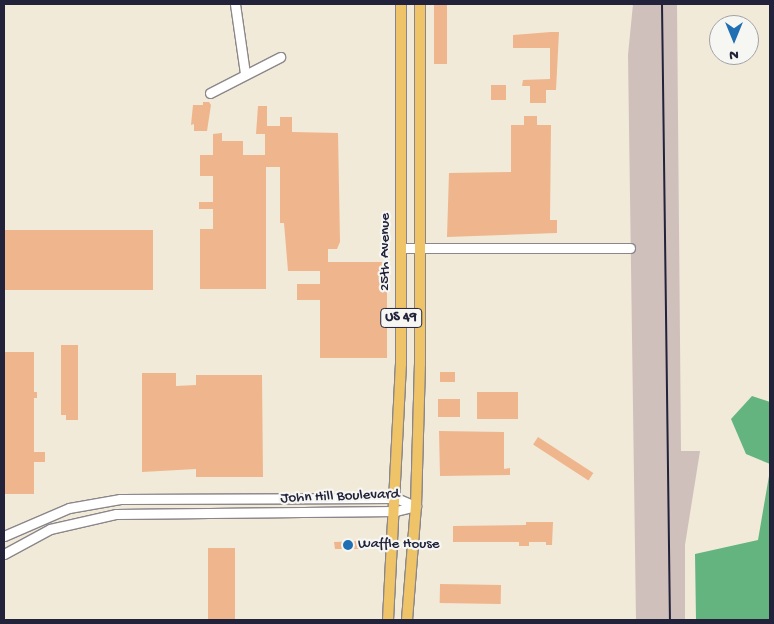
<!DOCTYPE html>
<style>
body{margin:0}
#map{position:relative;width:774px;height:624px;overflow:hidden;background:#f1ead8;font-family:"Gochi Hand",sans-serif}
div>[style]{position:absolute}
.industrial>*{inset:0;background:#d0c0bc}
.forest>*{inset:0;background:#64b47f}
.building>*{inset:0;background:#efb58d;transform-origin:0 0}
.roads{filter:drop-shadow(1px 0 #8a868a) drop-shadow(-1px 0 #8a868a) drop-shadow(0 1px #8a868a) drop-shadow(0 -1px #8a868a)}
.minor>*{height:9px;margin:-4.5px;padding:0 4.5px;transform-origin:4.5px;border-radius:4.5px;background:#fff}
.major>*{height:10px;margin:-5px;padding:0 5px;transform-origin:5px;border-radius:5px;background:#efc469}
.rail>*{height:2px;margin:-1px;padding:0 1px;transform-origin:1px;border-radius:1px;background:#22223b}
.dots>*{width:14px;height:14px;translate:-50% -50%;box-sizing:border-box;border:2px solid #f6f6f2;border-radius:50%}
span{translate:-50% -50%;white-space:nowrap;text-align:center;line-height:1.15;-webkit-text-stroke:4.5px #f6f6f2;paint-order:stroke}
.shield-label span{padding:1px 4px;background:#f6f6f2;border:1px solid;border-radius:4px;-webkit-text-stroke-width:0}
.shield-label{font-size:14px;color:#22223b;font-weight:700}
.street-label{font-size:15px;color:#22223b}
.poi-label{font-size:15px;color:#22223b}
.left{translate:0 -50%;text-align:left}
.frame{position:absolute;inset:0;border:5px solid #22223b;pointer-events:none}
.north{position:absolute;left:709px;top:15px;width:50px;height:50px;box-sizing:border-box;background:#f6f6f2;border:1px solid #a1a1a9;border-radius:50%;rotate:180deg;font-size:14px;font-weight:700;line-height:20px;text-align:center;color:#22223b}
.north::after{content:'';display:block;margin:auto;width:18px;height:22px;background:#1f6fb2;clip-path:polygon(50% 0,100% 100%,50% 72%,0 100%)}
</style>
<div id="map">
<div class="industrial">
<i style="clip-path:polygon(633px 4px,677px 4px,681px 451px,700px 451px,685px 545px,685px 620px,636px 620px,628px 55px)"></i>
</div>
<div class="forest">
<i style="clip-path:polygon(752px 396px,770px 402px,770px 464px,746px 454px,731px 419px)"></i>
<i style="clip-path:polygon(770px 470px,770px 620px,696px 620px,695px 554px,758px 540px)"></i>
</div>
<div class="building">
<i style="left:434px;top:4px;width:13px;height:60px"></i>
<i style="clip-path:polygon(551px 32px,559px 32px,556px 90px,546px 90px,546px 103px,530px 103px,530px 86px,522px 86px,523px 80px,550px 79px,550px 48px,513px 48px,513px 35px)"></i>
<i style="left:491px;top:85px;width:15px;height:15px"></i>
<i style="clip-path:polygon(203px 102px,209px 102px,211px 105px,207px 131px,194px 131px,194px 124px,191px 125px,193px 105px,203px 105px)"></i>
<i style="clip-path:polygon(258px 106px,267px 106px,267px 126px,280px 126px,280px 117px,292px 117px,292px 132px,338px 133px,340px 242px,337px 249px,328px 249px,328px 262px,387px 262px,387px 358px,320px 358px,320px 300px,297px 300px,297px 284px,320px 284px,320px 271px,288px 271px,284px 223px,280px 223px,280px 167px,266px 167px,266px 289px,200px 289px,200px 229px,213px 229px,213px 209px,199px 209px,199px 202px,213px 202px,213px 176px,200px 176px,200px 155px,213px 155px,213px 134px,222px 133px,222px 141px,243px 141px,243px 155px,265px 155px,265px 134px,256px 134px)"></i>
<i style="clip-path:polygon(524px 116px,537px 116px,537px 125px,551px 125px,550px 220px,557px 220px,557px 233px,447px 237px,449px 173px,511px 172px,511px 125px,524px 125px)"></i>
<i style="left:4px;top:230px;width:149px;height:60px"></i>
<i style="clip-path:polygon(61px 345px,78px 345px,78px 420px,66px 420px,66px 415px,61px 415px)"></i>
<i style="clip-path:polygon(4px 352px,34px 352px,34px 392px,37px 392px,37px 398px,34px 398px,34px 452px,45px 452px,45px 462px,34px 462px,34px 494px,4px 494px)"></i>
<i style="left:440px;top:372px;width:15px;height:10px"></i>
<i style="clip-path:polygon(142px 373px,176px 373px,176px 386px,196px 385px,196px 375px,262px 375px,263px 477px,196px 477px,196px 469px,142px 472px)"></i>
<i style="left:477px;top:392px;width:41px;height:27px"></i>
<i style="left:438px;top:399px;width:22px;height:18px"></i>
<i style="clip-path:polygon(439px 431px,504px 432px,504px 469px,510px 468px,510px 475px,440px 476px)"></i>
<i style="left:538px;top:437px;width:66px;height:9px;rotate:33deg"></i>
<i style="clip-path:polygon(526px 522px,553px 522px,552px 545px,546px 545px,546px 542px,529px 542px,529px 546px,519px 546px,519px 542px,453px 542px,453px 526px,526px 525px)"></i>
<i style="clip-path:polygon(362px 541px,362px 549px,335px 549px,334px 542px)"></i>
<i style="left:208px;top:548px;width:27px;height:72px"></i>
<i style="left:440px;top:584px;width:61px;height:19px;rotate:1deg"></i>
</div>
<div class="roads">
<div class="minor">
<i style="left:235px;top:4px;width:70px;rotate:81.8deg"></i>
<i style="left:210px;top:93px;width:79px;rotate:-27.2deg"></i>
<i style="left:401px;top:248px;width:229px"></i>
<i style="left:4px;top:536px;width:71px;rotate:-23.3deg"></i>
<i style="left:69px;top:508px;width:52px;rotate:-10deg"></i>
<i style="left:120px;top:499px;width:276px;rotate:-0.2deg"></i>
<i style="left:396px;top:498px;width:21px;rotate:23deg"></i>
<i style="left:4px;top:554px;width:52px;rotate:-28.5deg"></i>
<i style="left:50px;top:529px;width:68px;rotate:-12.8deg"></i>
<i style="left:116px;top:514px;width:280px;rotate:-0.6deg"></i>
<i style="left:396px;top:511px;width:21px;rotate:-14deg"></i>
</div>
<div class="major">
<i style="left:388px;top:620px;width:256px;rotate:-87.1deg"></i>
<i style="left:401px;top:364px;width:360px;rotate:-90deg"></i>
<i style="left:407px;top:620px;width:114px;rotate:-85.5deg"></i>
<i style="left:416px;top:506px;width:142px;rotate:-88.4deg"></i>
<i style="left:420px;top:364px;width:360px;rotate:-90deg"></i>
</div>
</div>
<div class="rail">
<i style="left:662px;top:4px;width:616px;rotate:89.26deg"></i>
</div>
<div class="dots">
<i style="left:348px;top:545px;background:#1f6fb2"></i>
</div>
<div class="shield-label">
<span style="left:401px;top:318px">US 49</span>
</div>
<div class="street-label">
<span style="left:386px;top:252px;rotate:-90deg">25th Avenue</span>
<span style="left:340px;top:497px;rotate:-2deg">John Hill Boulevard</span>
</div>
<div class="poi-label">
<span class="left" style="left:358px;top:545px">Waffle House</span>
</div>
<div class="frame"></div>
<div class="north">N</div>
</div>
